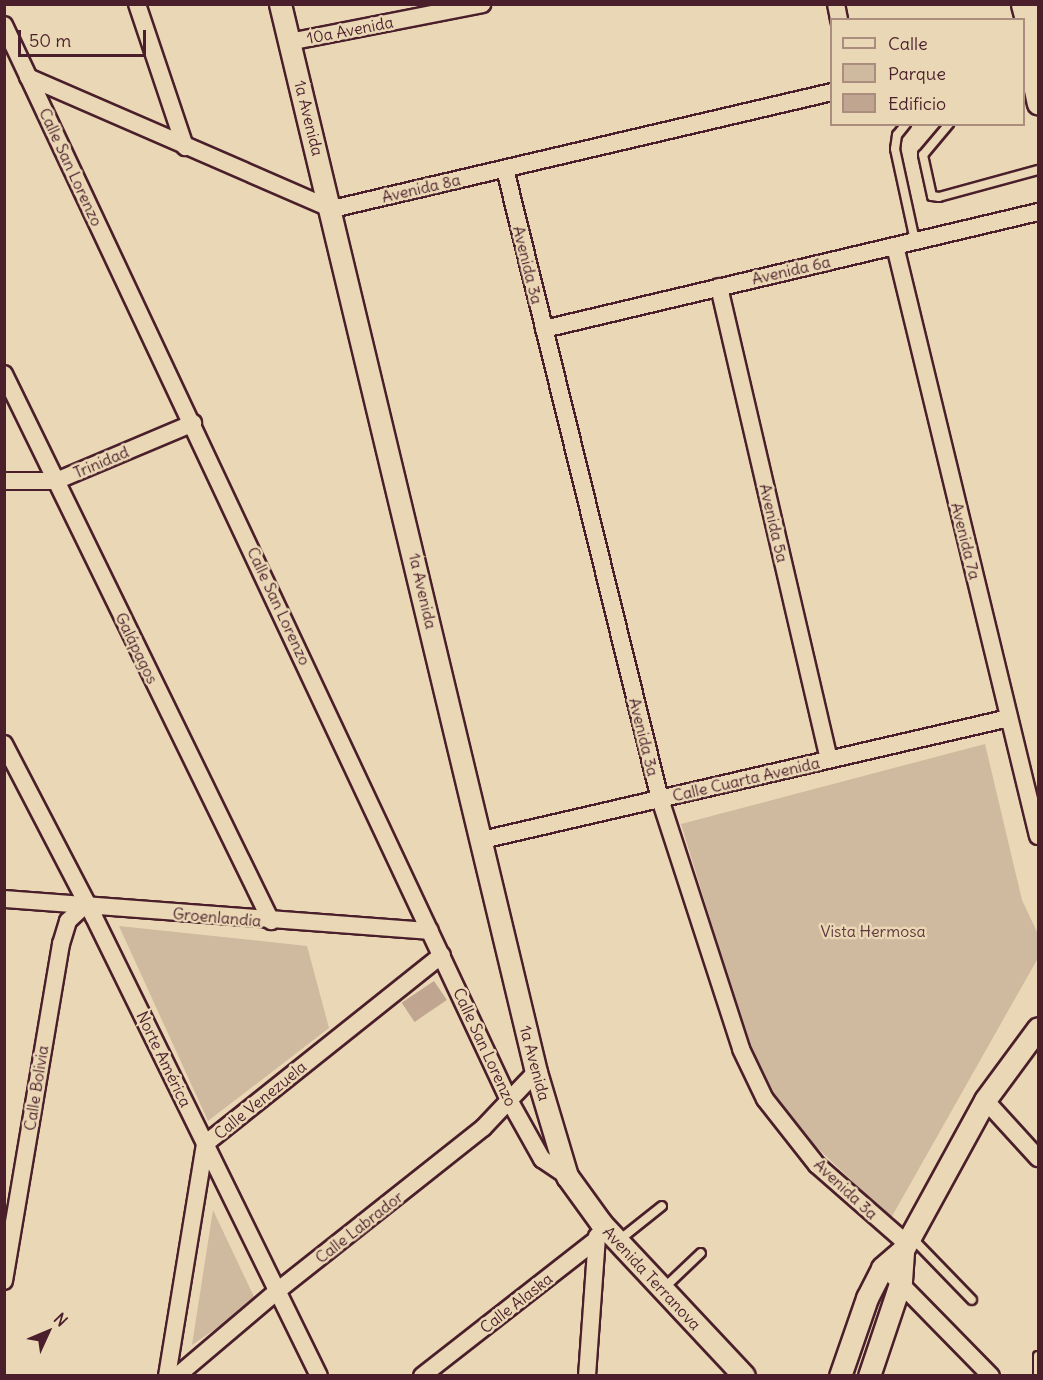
<!DOCTYPE html>
<meta charset="utf-8">
<style>
body{margin:0}
#map{position:relative;width:1043px;height:1380px;overflow:hidden;background:#ead7b5;font-family:Delius,sans-serif}
div>[style]{position:absolute}
.green>*{inset:0;background:#cfb99f}
.building>*{inset:0;background:#c0a691;transform-origin:0 0}
.roads{filter:drop-shadow(2px 0 #4a1f2b) drop-shadow(-2px 0 #4a1f2b) drop-shadow(0 2px #4a1f2b) drop-shadow(0 -2px #4a1f2b)}
.service>*{height:8px;margin:-4px;padding:0 4px;transform-origin:4px;border-radius:4px;background:#ead7b5}
.minor>*{height:16px;margin:-8px;padding:0 8px;transform-origin:8px;border-radius:8px;background:#ead7b5}
.tertiary>*{height:21px;margin:-10.5px;padding:0 10.5px;transform-origin:10.5px;border-radius:10.5px;background:#ead7b5}
.primary>*{height:27px;margin:-13.5px;padding:0 13.5px;transform-origin:13.5px;border-radius:13.5px;background:#ead7b5}
span{translate:-50% -50%;white-space:nowrap;text-align:center;line-height:1.15;-webkit-text-stroke:5px #ead7b5;paint-order:stroke}
.street-label{font-size:16px;color:#4a1f2b}
.park-label{font-size:16px;color:#5e363c}
.frame{position:absolute;inset:0;border:6px solid #4a1f2b;pointer-events:none}
.legend{position:absolute;left:830px;top:18px;width:195px;height:108px;box-sizing:border-box;background:#ead7b5;border:2px solid #aa8d7e;margin:0;padding:8px 10px;list-style:none;font-size:18px;color:#4a1f2b}
.legend li{display:flex;align-items:center;gap:12px;height:30px}
.legend b{width:30px;border:2px solid #aa8d7e}
.north{position:absolute;left:18px;top:1302px;width:60px;height:60px;-webkit-text-stroke:4px #ead7b5;paint-order:stroke;rotate:46deg;font-size:16px;font-weight:700;line-height:24px;text-align:center;color:#4a1f2b}
.north::after{content:'';display:block;margin:auto;width:21px;height:27px;background:#4a1f2b;clip-path:polygon(50% 0,100% 100%,50% 72%,0 100%)}
.scale{position:absolute;left:18px;top:30px;width:128px;height:27px;box-sizing:border-box;border:3px solid #4a1f2b;border-top:0;padding-left:8px;font-size:18px;line-height:21px;white-space:nowrap;color:#4a1f2b;-webkit-text-stroke:4px #ead7b5;paint-order:stroke}
</style>
<div id="map">
<div class="green">
<i style="clip-path:polygon(985px 744px,1022px 900px,1038px 934px,1038px 958px,891px 1218px,787px 1119px,746px 1036px,681px 824px)"></i>
<i style="clip-path:polygon(119px 926px,307px 946px,329px 1028px,208px 1121px)"></i>
<i style="clip-path:polygon(213px 1210px,256px 1301px,192px 1345px)"></i>
</div>
<div class="building">
<i style="left:434px;top:981px;width:23px;height:39px;rotate:56deg"></i>
</div>
<div class="roads">
<div class="service">
<i style="left:906px;top:124px;width:14px;rotate:129deg"></i>
<i style="left:897px;top:135px;width:14px;rotate:98deg"></i>
<i style="left:895px;top:149px;width:94px;rotate:77.7deg"></i>
<i style="left:949px;top:124px;width:40px;rotate:130deg"></i>
<i style="left:923px;top:155px;width:42px;rotate:77.6deg"></i>
<i style="left:932px;top:196px;width:7px;rotate:8deg"></i>
<i style="left:939px;top:197px;width:103px;rotate:-15.3deg"></i>
<i style="left:912px;top:1238px;width:86px;rotate:45.9deg"></i>
<i style="left:618px;top:1241px;width:56px;rotate:-38.5deg"></i>
<i style="left:663px;top:1289px;width:52px;rotate:-43.5deg"></i>
<i style="left:1038px;top:1356px;width:18px;rotate:90deg"></i>
</div>
<div class="minor">
<i style="left:137px;top:4px;width:151px;rotate:71.4deg"></i>
<i style="left:836px;top:4px;width:16px;rotate:79deg"></i>
<i style="left:4px;top:25px;width:1188px;rotate:64.84deg"></i>
<i style="left:509px;top:1100px;width:68px;rotate:60.8deg"></i>
<i style="left:542px;top:1159px;width:30px;rotate:34deg"></i>
<i style="left:289px;top:42px;width:197px;rotate:-11.1deg"></i>
<i style="left:28px;top:77px;width:331px;rotate:23.5deg"></i>
<i style="left:332px;top:209px;width:514px;rotate:-13.17deg"></i>
<i style="left:505px;top:169px;width:649px;rotate:76.18deg"></i>
<i style="left:660px;top:799px;width:263px;rotate:72deg"></i>
<i style="left:741px;top:1049px;width:55px;rotate:64.4deg"></i>
<i style="left:765px;top:1099px;width:84px;rotate:51.8deg"></i>
<i style="left:817px;top:1165px;width:118px;rotate:41.2deg"></i>
<i style="left:895px;top:246px;width:607px;rotate:76.38deg"></i>
<i style="left:719px;top:287px;width:485px;rotate:76.9deg"></i>
<i style="left:544px;top:329px;width:508px;rotate:-13.32deg"></i>
<i style="left:4px;top:374px;width:609px;rotate:63.98deg"></i>
<i style="left:4px;top:481px;width:52px"></i>
<i style="left:56px;top:481px;width:149px;rotate:-22.9deg"></i>
<i style="left:4px;top:744px;width:195px;rotate:62.5deg"></i>
<i style="left:94px;top:917px;width:511px;rotate:63.89deg"></i>
<i style="left:482px;top:840px;width:541px;rotate:-13.03deg"></i>
<i style="left:4px;top:899px;width:427px;rotate:4.3deg"></i>
<i style="left:985px;top:1100px;width:79px;rotate:47.6deg"></i>
<i style="left:893px;top:1276px;width:140px;rotate:45.6deg"></i>
<i style="left:4px;top:1281px;width:342px;rotate:-80.4deg"></i>
<i style="left:61px;top:944px;width:24px;rotate:-73deg"></i>
<i style="left:68px;top:921px;width:26px;rotate:-43deg"></i>
<i style="left:167px;top:1376px;width:235px;rotate:-80.7deg"></i>
<i style="left:205px;top:1144px;width:303px;rotate:-38.6deg"></i>
<i style="left:177px;top:1376px;width:130px;rotate:-40.3deg"></i>
<i style="left:276px;top:1292px;width:264px;rotate:-38.4deg"></i>
<i style="left:483px;top:1128px;width:77px;rotate:-46.6deg"></i>
<i style="left:422px;top:1376px;width:219px;rotate:-38deg"></i>
<i style="left:587px;top:1376px;width:140px;rotate:-85.9deg"></i>
</div>
<div class="tertiary">
<i style="left:280px;top:4px;width:1098px;rotate:76.52deg"></i>
<i style="left:536px;top:1072px;width:109px;rotate:73.4deg"></i>
<i style="left:567px;top:1176px;width:58px;rotate:54.1deg"></i>
<i style="left:601px;top:1223px;width:209px;rotate:46.9deg"></i>
<i style="left:1024px;top:38px;width:67px;rotate:78deg"></i>
<i style="left:840px;top:1376px;width:83px;rotate:-70.9deg"></i>
<i style="left:867px;top:1298px;width:34px;rotate:-63deg"></i>
<i style="left:882px;top:1268px;width:28px;rotate:-41deg"></i>
<i style="left:903px;top:1250px;width:171px;rotate:-61.3deg"></i>
<i style="left:985px;top:1100px;width:89px;rotate:-53.6deg"></i>
<i style="left:869px;top:1376px;width:100px;rotate:-71.4deg"></i>
<i style="left:901px;top:1281px;width:31px;rotate:-86deg"></i>
</div>
<div class="primary">
<i style="left:1025px;top:4px;width:51px;rotate:75.1deg"></i>
</div>
</div>
<div class="street-label">
<span style="left:350px;top:30px;rotate:-11deg">10a Avenida</span>
<span style="left:309px;top:118px;rotate:76deg">1a Avenida</span>
<span style="left:71px;top:167px;rotate:65deg">Calle San Lorenzo</span>
<span style="left:421px;top:188px;rotate:-13deg">Avenida 8a</span>
<span style="left:528px;top:265px;rotate:76deg">Avenida 3a</span>
<span style="left:791px;top:270px;rotate:-13deg">Avenida 6a</span>
<span style="left:101px;top:462px;rotate:-23deg">Trinidad</span>
<span style="left:774px;top:523px;rotate:77deg">Avenida 5a</span>
<span style="left:966px;top:541px;rotate:76deg">Avenida 7a</span>
<span style="left:423px;top:591px;rotate:77deg">1a Avenida</span>
<span style="left:279px;top:606px;rotate:65deg">Calle San Lorenzo</span>
<span style="left:137px;top:648px;rotate:64deg">Galápagos</span>
<span style="left:644px;top:737px;rotate:76deg">Avenida 3a</span>
<span style="left:746px;top:779px;rotate:-13deg">Calle Cuarta Avenida</span>
<span style="left:217px;top:917px;rotate:5deg">Groenlandia</span>
<span style="left:485px;top:1047px;rotate:65deg">Calle San Lorenzo</span>
<span style="left:164px;top:1059px;rotate:64deg">Norte América</span>
<span style="left:535px;top:1063px;rotate:75deg">1a Avenida</span>
<span style="left:36px;top:1088px;rotate:-81deg">Calle Bolivia</span>
<span style="left:260px;top:1100px;rotate:-39deg">Calle Venezuela</span>
<span style="left:846px;top:1189px;rotate:43deg">Avenida 3a</span>
<span style="left:359px;top:1227px;rotate:-38deg">Calle Labrador</span>
<span style="left:652px;top:1278px;rotate:47deg">Avenida Terranova</span>
<span style="left:516px;top:1303px;rotate:-38deg">Calle Alaska</span>
</div>
<div class="park-label">
<span style="left:873px;top:931px">Vista Hermosa</span>
</div>
<div class="frame"></div>
<ul class="legend">
<li><b style="height:8px;background:#ead7b5"></b>Calle</li>
<li><b style="height:16px;background:#cfb99f"></b>Parque</li>
<li><b style="height:16px;background:#c0a691"></b>Edificio</li>
</ul>
<div class="north">N</div>
<div class="scale">50 m</div>
</div>
